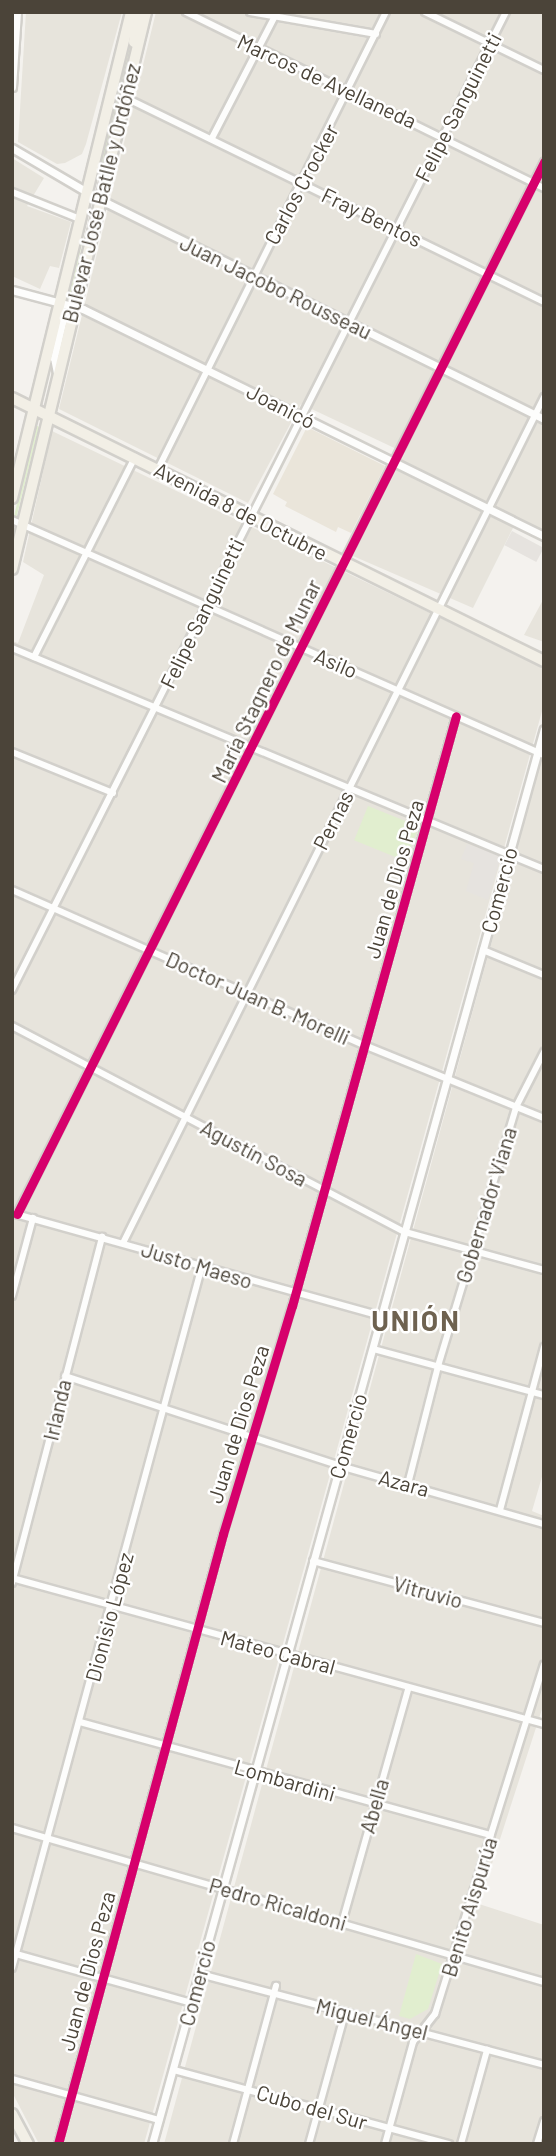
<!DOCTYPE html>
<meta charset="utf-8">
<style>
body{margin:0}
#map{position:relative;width:556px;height:2156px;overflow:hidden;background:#f4f2ee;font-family:Barlow,sans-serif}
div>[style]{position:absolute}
.residential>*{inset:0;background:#e7e4dc}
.education>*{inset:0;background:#eae5da}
.green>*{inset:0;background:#e1eecf;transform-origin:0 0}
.parking>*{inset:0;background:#e6e3df;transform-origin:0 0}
.roads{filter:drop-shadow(2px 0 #d2d0cb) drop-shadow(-2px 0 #d2d0cb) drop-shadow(0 2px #d2d0cb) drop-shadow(0 -2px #d2d0cb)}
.minor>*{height:6px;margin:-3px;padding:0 3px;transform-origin:3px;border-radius:3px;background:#fdfdfc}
.tertiary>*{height:7px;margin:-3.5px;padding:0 3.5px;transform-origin:3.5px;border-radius:3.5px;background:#fdfdfc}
.primary>*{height:10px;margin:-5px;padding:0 5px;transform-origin:5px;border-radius:5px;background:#f2efe6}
.cycleway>*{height:9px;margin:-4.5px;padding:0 4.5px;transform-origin:4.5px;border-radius:4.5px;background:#d6006c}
span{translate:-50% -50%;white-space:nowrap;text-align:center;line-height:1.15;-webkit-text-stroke:5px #fff;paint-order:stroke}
.street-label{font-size:21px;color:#4b4439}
.district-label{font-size:28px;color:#6e6250;font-weight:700;letter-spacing:2px}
.frame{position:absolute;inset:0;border:14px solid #4b4439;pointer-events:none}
</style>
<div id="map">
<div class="residential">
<i style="clip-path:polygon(26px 12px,122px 12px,86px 144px,82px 154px,65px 163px,57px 164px,18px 142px)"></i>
<i style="clip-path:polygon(156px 12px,544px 12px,544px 530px,518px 518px,473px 608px,353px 556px,405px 453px,301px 404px,248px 503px,59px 409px)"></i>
<i style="clip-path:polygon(12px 158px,44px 178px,27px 206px,71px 222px,59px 268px,50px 266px,40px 289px,12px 276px)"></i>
<i style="clip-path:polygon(52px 431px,544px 668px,544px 704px,144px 2144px,39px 2144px,12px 2092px,12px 641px,18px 643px,44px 575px,23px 562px)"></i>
<i style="clip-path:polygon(544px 598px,544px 642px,524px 635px)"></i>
<i style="clip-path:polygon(544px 750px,544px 1470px,532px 1511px,544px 1516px,544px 1703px,479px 1904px,544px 1925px,544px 2144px,164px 2144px)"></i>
</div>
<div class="education">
<i style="clip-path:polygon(307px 427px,385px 466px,351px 533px,338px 527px,336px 532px,285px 506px,287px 502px,273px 494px)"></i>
</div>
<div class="green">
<i style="clip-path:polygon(135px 12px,131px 52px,98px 183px,109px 122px)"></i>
<i style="clip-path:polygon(91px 201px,70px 300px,66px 300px,88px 202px)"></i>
<i style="clip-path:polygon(36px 425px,39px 427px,16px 519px,14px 516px)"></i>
<i style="left:368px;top:806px;width:55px;height:37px;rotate:22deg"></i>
<i style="clip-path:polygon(416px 1954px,442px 1964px,428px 2009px,410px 2019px,399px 2016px)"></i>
</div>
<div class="parking">
<i style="left:512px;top:531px;width:36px;height:16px;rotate:28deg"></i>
<i style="clip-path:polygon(467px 844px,501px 856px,488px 900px,466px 891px,474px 863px,461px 859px)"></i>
</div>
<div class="roads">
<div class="minor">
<i style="left:186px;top:12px;width:399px;rotate:26.2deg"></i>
<i style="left:250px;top:12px;width:128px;rotate:9.9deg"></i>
<i style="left:425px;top:12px;width:132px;rotate:26deg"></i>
<i style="left:124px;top:97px;width:467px;rotate:26deg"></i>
<i style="left:212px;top:138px;width:142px;rotate:-62.7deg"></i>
<i style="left:12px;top:192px;width:73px;rotate:21.7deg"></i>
<i style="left:158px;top:469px;width:511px;rotate:-63.49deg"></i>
<i style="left:12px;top:520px;width:582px;rotate:23.83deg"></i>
<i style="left:12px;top:648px;width:576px;rotate:22.56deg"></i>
<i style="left:34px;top:657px;width:224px;rotate:-63.2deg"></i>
<i style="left:12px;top:752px;width:109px;rotate:22.1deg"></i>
<i style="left:12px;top:890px;width:385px;rotate:23.8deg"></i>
<i style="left:364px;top:1045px;width:194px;rotate:22.1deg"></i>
<i style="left:483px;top:950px;width:66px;rotate:22.3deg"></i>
<i style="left:12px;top:990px;width:1096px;rotate:-63.2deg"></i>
<i style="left:12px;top:1026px;width:444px;rotate:27.7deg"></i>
<i style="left:405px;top:1232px;width:144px;rotate:15.3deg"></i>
<i style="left:12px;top:1213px;width:383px;rotate:15.6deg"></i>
<i style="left:17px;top:1214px;width:1177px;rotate:-63.39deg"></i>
<i style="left:123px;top:1243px;width:945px;rotate:-63.54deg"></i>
<i style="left:12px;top:1296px;width:81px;rotate:-74.9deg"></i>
<i style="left:373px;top:1349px;width:177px;rotate:15.1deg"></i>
<i style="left:65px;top:1376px;width:289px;rotate:18.1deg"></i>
<i style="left:340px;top:1466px;width:212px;rotate:15.9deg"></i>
<i style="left:408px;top:1484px;width:122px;rotate:-75.7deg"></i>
<i style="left:438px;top:1366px;width:270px;rotate:-73.2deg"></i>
<i style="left:516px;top:1107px;width:62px;rotate:-63deg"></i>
<i style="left:500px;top:1510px;width:169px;rotate:-74.9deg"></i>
<i style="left:313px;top:1561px;width:239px;rotate:15deg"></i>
<i style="left:12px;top:1578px;width:552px;rotate:15.35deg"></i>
<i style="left:12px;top:1583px;width:358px;rotate:-75.4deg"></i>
<i style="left:80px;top:1722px;width:426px;rotate:15.4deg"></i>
<i style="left:12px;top:1828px;width:554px;rotate:16.14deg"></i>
<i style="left:342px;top:1923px;width:243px;rotate:-74.2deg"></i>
<i style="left:16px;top:1954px;width:183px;rotate:15.6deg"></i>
<i style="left:12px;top:1968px;width:727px;rotate:-74.86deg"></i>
<i style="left:200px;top:1974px;width:356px;rotate:14.8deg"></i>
<i style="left:174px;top:2070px;width:285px;rotate:15.1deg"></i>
<i style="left:12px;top:2079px;width:153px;rotate:15.6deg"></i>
<i style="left:58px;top:2144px;width:632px;rotate:-74.86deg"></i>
<i style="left:223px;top:1534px;width:238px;rotate:-73.2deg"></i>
<i style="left:292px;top:1306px;width:612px;rotate:-74.47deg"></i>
<i style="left:233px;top:2144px;width:164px;rotate:-74.8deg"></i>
<i style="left:309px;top:2144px;width:136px;rotate:-74.6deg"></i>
<i style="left:385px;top:2144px;width:106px;rotate:-74.6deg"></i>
<i style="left:413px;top:2042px;width:36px;rotate:-52deg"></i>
<i style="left:435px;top:2014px;width:366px;rotate:-72.7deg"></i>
<i style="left:461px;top:2144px;width:98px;rotate:-74.5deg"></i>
<i style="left:537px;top:2144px;width:24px;rotate:-73deg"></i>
</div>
<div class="tertiary">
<i style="left:12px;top:87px;width:75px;rotate:-86.2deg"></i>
<i style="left:12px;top:148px;width:101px;rotate:30.4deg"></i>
<i style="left:99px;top:199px;width:496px;rotate:26.3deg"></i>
<i style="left:12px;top:290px;width:73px;rotate:15deg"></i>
<i style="left:83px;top:309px;width:514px;rotate:26.22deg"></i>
<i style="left:57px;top:373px;width:15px;rotate:-101deg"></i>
<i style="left:54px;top:358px;width:44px;rotate:-76.9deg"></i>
<i style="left:64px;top:315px;width:10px;rotate:-119deg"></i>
<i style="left:152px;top:2144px;width:1468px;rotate:-74.52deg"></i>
</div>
<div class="primary">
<i style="left:134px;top:42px;width:30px;rotate:-82deg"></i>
<i style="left:12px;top:398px;width:593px;rotate:26.31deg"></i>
<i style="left:12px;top:498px;width:500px;rotate:-76.24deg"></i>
<i style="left:12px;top:569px;width:573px;rotate:-76.47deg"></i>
<i style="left:12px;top:2114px;width:34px;rotate:62deg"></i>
</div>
</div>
<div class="cycleway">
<i style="left:17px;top:1214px;width:1177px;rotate:-63.39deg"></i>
<i style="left:58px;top:2144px;width:632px;rotate:-74.86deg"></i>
<i style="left:223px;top:1534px;width:238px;rotate:-73.2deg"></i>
<i style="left:292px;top:1306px;width:612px;rotate:-74.47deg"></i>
</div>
<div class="street-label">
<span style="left:327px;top:81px;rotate:25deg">Marcos de Avellaneda</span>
<span style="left:458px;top:107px;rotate:-63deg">Felipe Sanguinetti</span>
<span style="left:301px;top:184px;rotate:-62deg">Carlos Crocker</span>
<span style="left:101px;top:193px;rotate:-76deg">Bulevar José Batlle y Ordóñez</span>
<span style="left:372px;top:217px;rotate:26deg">Fray Bentos</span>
<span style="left:276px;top:287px;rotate:26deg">Juan Jacobo Rousseau</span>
<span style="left:281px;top:406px;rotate:27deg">Joanicó</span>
<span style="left:241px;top:511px;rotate:27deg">Avenida 8 de Octubre</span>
<span style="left:202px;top:613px;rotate:-64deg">Felipe Sanguinetti</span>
<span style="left:336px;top:663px;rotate:23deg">Asilo</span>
<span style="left:266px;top:681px;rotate:-64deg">María Stagnero de Munar</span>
<span style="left:333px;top:820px;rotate:-63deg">Pernas</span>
<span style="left:394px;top:879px;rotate:-74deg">Juan de Dios Peza</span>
<span style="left:499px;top:890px;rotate:-75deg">Comercio</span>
<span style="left:258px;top:998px;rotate:24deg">Doctor Juan B. Morelli</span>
<span style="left:254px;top:1153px;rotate:28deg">Agustín Sosa</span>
<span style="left:486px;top:1205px;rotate:-73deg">Gobernador Viana</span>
<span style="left:197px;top:1265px;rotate:17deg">Justo Maeso</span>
<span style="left:57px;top:1410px;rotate:-77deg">Irlanda</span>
<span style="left:238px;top:1424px;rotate:-73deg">Juan de Dios Peza</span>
<span style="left:348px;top:1436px;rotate:-74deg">Comercio</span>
<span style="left:404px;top:1483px;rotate:15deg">Azara</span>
<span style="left:428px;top:1592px;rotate:15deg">Vitruvio</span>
<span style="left:109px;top:1617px;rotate:-75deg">Dionisio López</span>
<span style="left:278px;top:1652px;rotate:15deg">Mateo Cabral</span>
<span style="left:285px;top:1780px;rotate:16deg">Lombardini</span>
<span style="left:374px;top:1806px;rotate:-74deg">Abella</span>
<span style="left:278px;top:1904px;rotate:16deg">Pedro Ricaldoni</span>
<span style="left:469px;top:1907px;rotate:-73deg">Benito Aispurúa</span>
<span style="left:87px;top:1971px;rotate:-75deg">Juan de Dios Peza</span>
<span style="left:197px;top:1983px;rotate:-75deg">Comercio</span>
<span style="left:372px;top:2019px;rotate:14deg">Miguel Ángel</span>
<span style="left:312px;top:2107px;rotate:16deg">Cubo del Sur</span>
</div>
<div class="district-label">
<span style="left:416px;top:1320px">UNIÓN</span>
</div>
<div class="frame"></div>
</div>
